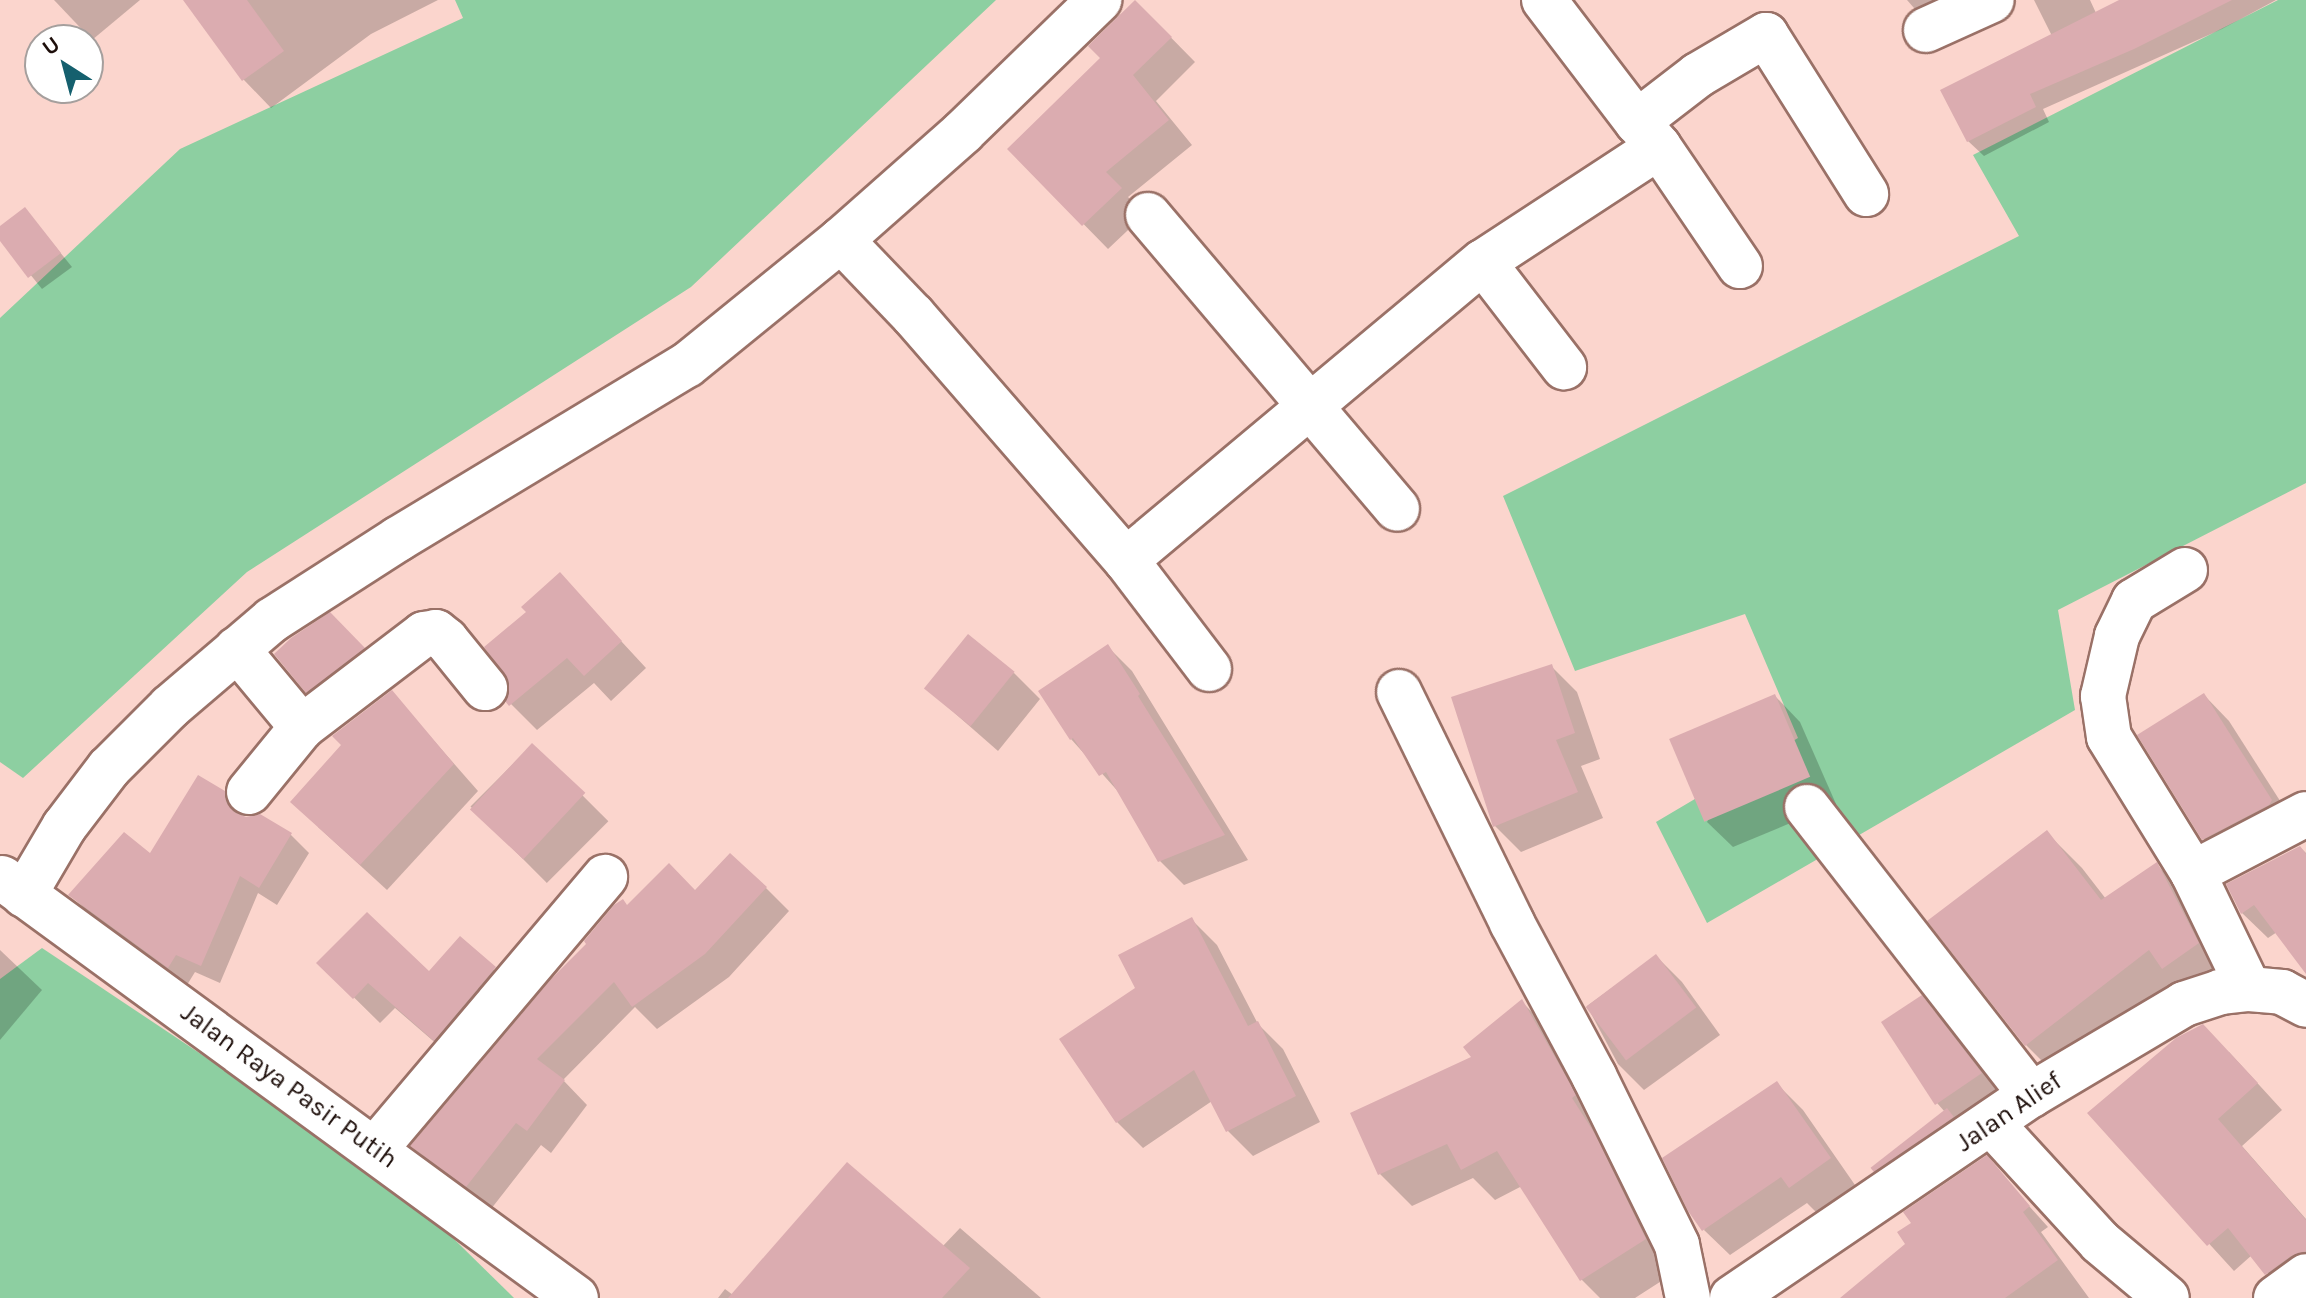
<!DOCTYPE html>
<style>
body{margin:0}
#map{position:relative;width:2306px;height:1298px;overflow:hidden;background:#fbd5cd;font-family:Karla,sans-serif}
div>[style]{position:absolute}
.green>*{inset:0;background:#8dcfa1}
.shadow>*{inset:0;background:#0003;transform-origin:0 0}
.building>*{inset:0;background:#dbacb0;transform-origin:0 0}
.roads{filter:drop-shadow(2px 0 #9a7167) drop-shadow(-2px 0 #9a7167) drop-shadow(0 2px #9a7167) drop-shadow(0 -2px #9a7167)}
.minor>*{height:44px;margin:-22px;padding:0 22px;transform-origin:22px;border-radius:22px;background:#fff}
span{translate:-50% -50%;white-space:nowrap;text-align:center;line-height:1.15;-webkit-text-stroke:6px #fff;paint-order:stroke}
.street-label{font-size:26px;color:#1d0e0a}
.north{position:absolute;left:24px;top:24px;width:80px;height:80px;box-sizing:border-box;background:#fff;border:2px solid #a59f9d;border-radius:50%;rotate:324deg;font-size:22px;font-weight:700;line-height:32px;text-align:center;color:#1d0e0a}
.north::after{content:'';display:block;margin:auto;width:28px;height:36px;background:#15606e;clip-path:polygon(50% 0,100% 100%,50% 72%,0 100%)}
</style>
<div id="map">
<div class="green">
<i style="clip-path:polygon(455px 0,996px 0,691px 287px,247px 572px,23px 778px,0 762px,0 318px,180px 149px,463px 18px)"></i>
<i style="clip-path:polygon(2278px 0,2306px 0,2306px 483px,2058px 610px,2075px 710px,1707px 923px,1656px 822px,1798px 738px,1745px 614px,1575px 671px,1503px 496px,2019px 236px,1973px 155px)"></i>
<i style="clip-path:polygon(42px 948px,403px 1189px,514px 1298px,0 1298px,0 979px)"></i>
</div>
<div class="shadow">
<i style="clip-path:polygon(54px 0,140px 0,92px 40px)"></i>
<i style="clip-path:polygon(186px 0,438px 0,371px 34px,271px 108px,244px 80px)"></i>
<i style="clip-path:polygon(1907px 0,1979px 0,1928px 24px)"></i>
<i style="clip-path:polygon(2034px 0,2090px 0,2096px 13px,2123px 0,2276px 0,2222px 29px,2043px 109px,2049px 122px,1984px 156px,1968px 141px,2052px 36px)"></i>
<i style="clip-path:polygon(1136px 2px,1195px 62px,1156px 101px,1192px 145px,1128px 197px,1145px 214px,1108px 249px,1010px 149px,1103px 58px)"></i>
<i style="clip-path:polygon(25px 209px,72px 267px,42px 289px,0 237px,0 228px)"></i>
<i style="clip-path:polygon(560px 575px,646px 668px,611px 701px,594px 683px,537px 730px,508px 701px)"></i>
<i style="clip-path:polygon(330px 615px,389px 674px,333px 717px,307px 691px)"></i>
<i style="clip-path:polygon(1108px 647px,1132px 671px,1248px 860px,1184px 885px,1160px 861px,1123px 797px,1071px 739px)"></i>
<i style="clip-path:polygon(1551px 666px,1577px 692px,1600px 759px,1581px 766px,1603px 818px,1521px 852px,1495px 826px)"></i>
<i style="clip-path:polygon(1014px 673px,1040px 699px,998px 751px,926px 688px)"></i>
<i style="clip-path:polygon(392px 693px,478px 791px,387px 890px,318px 827px)"></i>
<i style="clip-path:polygon(2204px 695px,2229px 721px,2298px 829px,2230px 865px,2204px 839px)"></i>
<i style="clip-path:polygon(1775px 696px,1800px 722px,1836px 804px,1733px 847px,1707px 822px)"></i>
<i style="left:532px;top:745px;width:108px;height:87px;rotate:45deg"></i>
<i style="clip-path:polygon(223px 793px,242px 812px,243px 818px,260px 816px,291px 835px,309px 853px,277px 905px,258px 893px,220px 983px,195px 972px,187px 985px,89px 913px,71px 895px,150px 856px)"></i>
<i style="clip-path:polygon(2046px 832px,2082px 868px,2106px 899px,2156px 864px,2192px 900px,2233px 979px,2061px 1080px,2026px 1045px)"></i>
<i style="clip-path:polygon(2300px 847px,2306px 853px,2306px 970px,2277px 932px,2268px 938px,2242px 913px)"></i>
<i style="clip-path:polygon(766px 888px,789px 911px,729px 977px,657px 1029px,635px 1007px,563px 1080px,587px 1105px,551px 1153px,541px 1145px,491px 1209px,437px 1169px,413px 1146px,628px 907px,695px 892px)"></i>
<i style="clip-path:polygon(1191px 919px,1217px 945px,1258px 1024px,1283px 1049px,1320px 1122px,1253px 1156px,1227px 1130px,1212px 1101px,1143px 1148px,1117px 1122px,1138px 989px)"></i>
<i style="clip-path:polygon(460px 939px,520px 994px,461px 1065px,395px 1008px,380px 1023px,319px 963px,429px 974px)"></i>
<i style="clip-path:polygon(0 950px,42px 990px,0 1040px)"></i>
<i style="clip-path:polygon(1656px 956px,1682px 982px,1720px 1035px,1644px 1090px,1618px 1064px,1587px 1006px)"></i>
<i style="clip-path:polygon(1921px 998px,1947px 1024px,2007px 1100px,1887px 1183px,1875px 1171px,1945px 1112px,1937px 1103px)"></i>
<i style="clip-path:polygon(1522px 1002px,1554px 1034px,1677px 1271px,1635px 1298px,1600px 1298px,1582px 1280px,1522px 1186px,1495px 1200px,1473px 1178px,1412px 1206px,1380px 1174px)"></i>
<i style="clip-path:polygon(2229px 1052px,2282px 1110px,2242px 1146px,2306px 1219px,2306px 1291px,2291px 1298px,2252px 1255px,2234px 1271px,2090px 1113px)"></i>
<i style="clip-path:polygon(1777px 1084px,1803px 1110px,1855px 1185px,1816px 1212px,1807px 1203px,1730px 1255px,1704px 1230px)"></i>
<i style="clip-path:polygon(1986px 1158px,2048px 1227px,2041px 1232px,2089px 1298px,1847px 1298px,1907px 1244px,1913px 1224px)"></i>
<i style="clip-path:polygon(960px 1228px,1041px 1298px,718px 1298px,725px 1289px,733px 1295px,942px 1247px)"></i>
</div>
<div class="building">
<i style="clip-path:polygon(183px 0,247px 0,284px 51px,242px 81px)"></i>
<i style="clip-path:polygon(1135px 0,1172px 37px,1133px 75px,1169px 120px,1106px 172px,1122px 188px,1082px 226px,1007px 149px,1100px 58px,1088px 46px)"></i>
<i style="clip-path:polygon(2119px 0,2232px 0,2134px 49px,2030px 94px,2036px 107px,1967px 142px,1940px 90px)"></i>
<i style="clip-path:polygon(25px 207px,61px 253px,28px 278px,0 241px,0 226px)"></i>
<i style="clip-path:polygon(560px 572px,622px 641px,584px 676px,567px 658px,509px 706px,505px 701px,509px 683px,484px 647px,526px 612px,521px 607px)"></i>
<i style="clip-path:polygon(330px 612px,365px 648px,306px 693px,274px 654px,291px 638px)"></i>
<i style="left:968px;top:634px;width:60px;height:70px;rotate:39deg"></i>
<i style="clip-path:polygon(1108px 644px,1140px 694px,1138px 696px,1225px 835px,1158px 862px,1106px 772px,1099px 776px,1073px 738px,1070px 740px,1038px 691px)"></i>
<i style="clip-path:polygon(1552px 664px,1575px 733px,1556px 740px,1578px 792px,1493px 827px,1451px 697px)"></i>
<i style="clip-path:polygon(392px 690px,454px 764px,360px 865px,290px 802px,341px 745px,332px 736px)"></i>
<i style="clip-path:polygon(2204px 693px,2272px 800px,2269px 805px,2202px 840px,2137px 735px)"></i>
<i style="left:1775px;top:694px;width:90px;height:115px;rotate:67deg"></i>
<i style="left:532px;top:743px;width:73px;height:91px;rotate:43deg"></i>
<i style="clip-path:polygon(198px 775px,225px 791px,226px 802px,234px 812px,246px 817px,260px 814px,292px 833px,259px 888px,240px 876px,201px 966px,176px 955px,168px 968px,68px 895px,124px 832px,150px 853px)"></i>
<i style="clip-path:polygon(2047px 830px,2101px 900px,2157px 862px,2199px 943px,2162px 969px,2149px 950px,2025px 1046px,1927px 921px)"></i>
<i style="clip-path:polygon(2300px 846px,2306px 854px,2306px 974px,2254px 905px,2241px 914px,2226px 884px)"></i>
<i style="clip-path:polygon(730px 853px,767px 887px,705px 954px,632px 1007px,614px 982px,537px 1059px,565px 1080px,527px 1131px,516px 1123px,466px 1187px,410px 1146px,552px 978px,586px 944px,584px 941px,614px 905px,623px 899px,627px 905px,669px 863px,695px 890px)"></i>
<i style="clip-path:polygon(367px 912px,429px 971px,460px 936px,496px 967px,434px 1041px,368px 983px,353px 999px,316px 963px)"></i>
<i style="clip-path:polygon(1192px 917px,1248px 1026px,1258px 1021px,1296px 1096px,1226px 1132px,1194px 1070px,1116px 1123px,1059px 1039px,1135px 988px,1118px 955px)"></i>
<i style="left:1656px;top:954px;width:67px;height:88px;rotate:53deg"></i>
<i style="clip-path:polygon(1922px 995px,1982px 1073px,1935px 1105px,1881px 1022px)"></i>
<i style="clip-path:polygon(1522px 999px,1572px 1087px,1576px 1095px,1572px 1098px,1595px 1134px,1646px 1239px,1580px 1281px,1497px 1151px,1461px 1170px,1447px 1144px,1378px 1175px,1350px 1113px,1471px 1057px,1463px 1047px)"></i>
<i style="clip-path:polygon(2203px 1024px,2258px 1083px,2218px 1119px,2306px 1220px,2306px 1251px,2291px 1256px,2265px 1275px,2228px 1228px,2207px 1246px,2087px 1113px,2176px 1038px)"></i>
<i style="clip-path:polygon(1777px 1081px,1831px 1158px,1789px 1188px,1781px 1177px,1702px 1231px,1688px 1211px,1662px 1158px)"></i>
<i style="left:1947px;top:1108px;width:11px;height:97px;rotate:52deg"></i>
<i style="clip-path:polygon(1987px 1155px,2030px 1206px,2023px 1212px,2058px 1260px,2005px 1298px,1840px 1298px,1905px 1244px,1897px 1232px,1911px 1223px,1903px 1212px)"></i>
<i style="clip-path:polygon(847px 1162px,970px 1268px,942px 1298px,728px 1298px)"></i>
</div>
<div class="roads">
<div class="minor">
<i style="left:1544px;top:0;width:153px;rotate:52.7deg"></i>
<i style="left:1926px;top:30px;width:72px;rotate:-24.4deg"></i>
<i style="left:1659px;top:147px;width:33px;rotate:-131deg"></i>
<i style="left:1637px;top:122px;width:77px;rotate:-37.6deg"></i>
<i style="left:1698px;top:75px;width:79px;rotate:-30.5deg"></i>
<i style="left:1766px;top:35px;width:188px;rotate:57.8deg"></i>
<i style="left:1148px;top:215px;width:385px;rotate:49.7deg"></i>
<i style="left:841px;top:240px;width:104px;rotate:46.2deg"></i>
<i style="left:913px;top:315px;width:325px;rotate:49deg"></i>
<i style="left:1126px;top:560px;width:465px;rotate:-39.9deg"></i>
<i style="left:1483px;top:262px;width:210px;rotate:-33.2deg"></i>
<i style="left:1659px;top:147px;width:144px;rotate:55.8deg"></i>
<i style="left:1483px;top:262px;width:133px;rotate:52.4deg"></i>
<i style="left:1126px;top:560px;width:137px;rotate:52.7deg"></i>
<i style="left:2185px;top:570px;width:60px;rotate:148.7deg"></i>
<i style="left:2134px;top:601px;width:39px;rotate:116deg"></i>
<i style="left:2117px;top:636px;width:62px;rotate:103.1deg"></i>
<i style="left:2103px;top:696px;width:41px;rotate:81.7deg"></i>
<i style="left:2109px;top:737px;width:160px;rotate:58.3deg"></i>
<i style="left:237px;top:649px;width:102px;rotate:50.2deg"></i>
<i style="left:1399px;top:692px;width:257px;rotate:63.9deg"></i>
<i style="left:1512px;top:923px;width:174px;rotate:61.8deg"></i>
<i style="left:1594px;top:1076px;width:188px;rotate:63.8deg"></i>
<i style="left:1677px;top:1245px;width:54px;rotate:78.3deg"></i>
<i style="left:249px;top:792px;width:84px;rotate:-50.8deg"></i>
<i style="left:302px;top:727px;width:153px;rotate:-37.3deg"></i>
<i style="left:424px;top:634px;width:12px;rotate:-9deg"></i>
<i style="left:436px;top:632px;width:13px;rotate:39deg"></i>
<i style="left:446px;top:640px;width:62px;rotate:50.9deg"></i>
<i style="left:1807px;top:807px;width:365px;rotate:52.1deg"></i>
<i style="left:2px;top:878px;width:711px;rotate:36.19deg"></i>
<i style="left:24px;top:895px;width:79px;rotate:-59.5deg"></i>
<i style="left:64px;top:827px;width:74px;rotate:-52.7deg"></i>
<i style="left:109px;top:768px;width:86px;rotate:-45deg"></i>
<i style="left:170px;top:707px;width:134px;rotate:-40.5deg"></i>
<i style="left:272px;top:620px;width:150px;rotate:-32.7deg"></i>
<i style="left:398px;top:539px;width:337px;rotate:-31.1deg"></i>
<i style="left:687px;top:365px;width:198px;rotate:-39.1deg"></i>
<i style="left:841px;top:240px;width:163px;rotate:-41.5deg"></i>
<i style="left:963px;top:132px;width:190px;rotate:-44.1deg"></i>
<i style="left:2249px;top:989px;width:129px;rotate:-115.8deg"></i>
<i style="left:2193px;top:873px;width:127px;rotate:-27.6deg"></i>
<i style="left:1991px;top:1123px;width:161px;rotate:47.5deg"></i>
<i style="left:2100px;top:1242px;width:87px;rotate:39.9deg"></i>
<i style="left:376px;top:1148px;width:355px;rotate:-49.8deg"></i>
<i style="left:1732px;top:1298px;width:361px;rotate:-34.2deg"></i>
<i style="left:2031px;top:1095px;width:178px;rotate:-30.7deg"></i>
<i style="left:2184px;top:1004px;width:38px;rotate:-18deg"></i>
<i style="left:2220px;top:992px;width:29px;rotate:-6deg"></i>
<i style="left:2249px;top:989px;width:33px;rotate:5deg"></i>
<i style="left:2282px;top:992px;width:27px;rotate:28deg"></i>
<i style="left:2276px;top:1298px;width:37px;rotate:-36deg"></i>
</div>
</div>
<div class="street-label">
<span style="left:289px;top:1086px;rotate:36deg">Jalan Raya Pasir Putih</span>
<span style="left:2009px;top:1112px;rotate:-34deg">Jalan Alief</span>
</div>
<div class="north">U</div>
</div>
